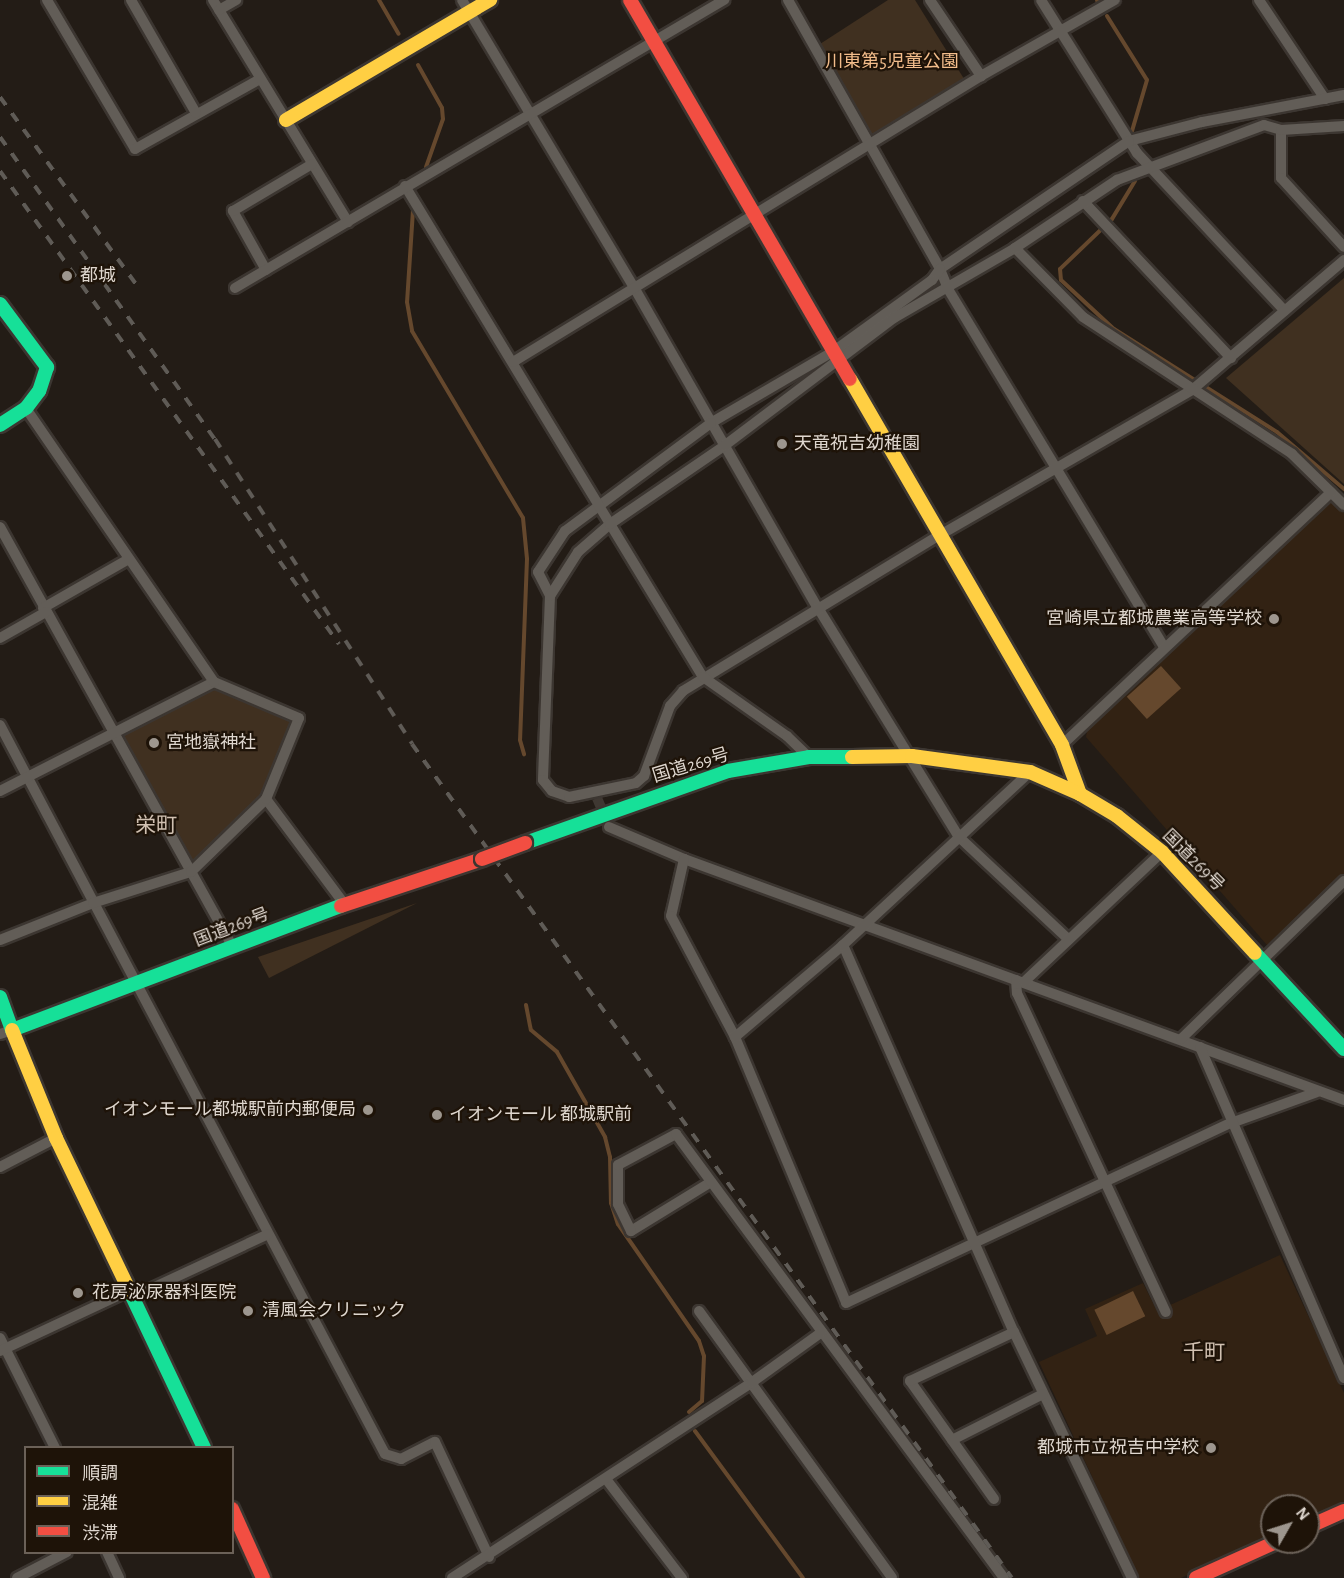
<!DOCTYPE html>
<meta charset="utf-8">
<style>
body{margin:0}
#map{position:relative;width:1344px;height:1578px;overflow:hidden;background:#231c16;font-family:"Alegreya Sans","Noto Sans JP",sans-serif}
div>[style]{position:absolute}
.built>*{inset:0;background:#322213}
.green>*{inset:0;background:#403020}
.water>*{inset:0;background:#65482d;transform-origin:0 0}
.stream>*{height:4px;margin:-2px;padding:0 2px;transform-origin:2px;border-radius:2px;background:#65482d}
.street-tunnel>*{height:10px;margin-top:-5px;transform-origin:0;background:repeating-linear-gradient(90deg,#3f3832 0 10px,transparent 0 15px)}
.roads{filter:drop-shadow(2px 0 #3c3631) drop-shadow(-2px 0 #3c3631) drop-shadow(0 2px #3c3631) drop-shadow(0 -2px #3c3631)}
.street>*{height:10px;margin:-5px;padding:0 5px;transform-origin:5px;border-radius:5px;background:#625d57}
.fast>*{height:14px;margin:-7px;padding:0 7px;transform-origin:7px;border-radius:7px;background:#16e098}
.slow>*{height:14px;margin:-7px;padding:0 7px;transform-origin:7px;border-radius:7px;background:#ffcf43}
.jam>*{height:14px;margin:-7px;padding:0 7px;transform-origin:7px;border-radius:7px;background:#f24e42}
.rail>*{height:4px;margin-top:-2px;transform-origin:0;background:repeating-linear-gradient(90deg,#5f5b56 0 10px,transparent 0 20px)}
.bridges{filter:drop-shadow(2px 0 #3c3631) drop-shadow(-2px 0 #3c3631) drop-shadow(0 2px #3c3631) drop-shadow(0 -2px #3c3631)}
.jam-bridge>*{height:14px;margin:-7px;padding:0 7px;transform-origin:7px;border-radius:7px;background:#f24e42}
.dots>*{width:16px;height:16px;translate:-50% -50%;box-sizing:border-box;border:3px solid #1e1308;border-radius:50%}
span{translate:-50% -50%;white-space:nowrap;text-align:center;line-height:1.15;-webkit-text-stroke:4.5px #1e1308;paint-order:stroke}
.park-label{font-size:18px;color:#f3bd8b}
.poi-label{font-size:18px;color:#dfd7cf}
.left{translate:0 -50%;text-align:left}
.right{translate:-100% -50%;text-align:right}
.street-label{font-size:18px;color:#dfd7cf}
.quarter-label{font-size:21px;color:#d0c0b1}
.legend{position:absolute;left:24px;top:1446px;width:210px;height:108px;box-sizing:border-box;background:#1e1308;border:2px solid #6b6158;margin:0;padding:8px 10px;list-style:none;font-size:18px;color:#dfd7cf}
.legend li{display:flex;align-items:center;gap:12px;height:30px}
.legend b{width:30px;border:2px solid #6b6158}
.north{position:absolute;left:1260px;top:1494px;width:60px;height:60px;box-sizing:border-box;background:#1e1308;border:2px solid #6b6158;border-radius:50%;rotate:51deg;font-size:16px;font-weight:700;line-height:24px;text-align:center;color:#dfd7cf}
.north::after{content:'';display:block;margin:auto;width:21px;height:27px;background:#9d968e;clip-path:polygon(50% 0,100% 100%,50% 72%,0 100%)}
</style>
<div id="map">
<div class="built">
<i style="clip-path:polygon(1332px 500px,1344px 513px,1344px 874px,1267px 945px,1086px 737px,1088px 725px)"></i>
<i style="clip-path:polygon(1280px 1255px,1344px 1393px,1344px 1503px,1308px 1520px,1308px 1506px,1272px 1506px,1272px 1536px,1181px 1578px,1139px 1578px,1039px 1362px,1097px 1336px,1085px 1309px,1143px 1283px,1157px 1311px)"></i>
</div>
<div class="green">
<i style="clip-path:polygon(888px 0,915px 0,966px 82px,873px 137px,820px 44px)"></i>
<i style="clip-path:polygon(1344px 278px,1344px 484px,1226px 378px)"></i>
<i style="clip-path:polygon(214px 682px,299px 718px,266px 799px,191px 872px,114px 733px)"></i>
<i style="clip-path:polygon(417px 903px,269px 978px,258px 957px)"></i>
</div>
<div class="water">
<i style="left:1161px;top:666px;width:30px;height:46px;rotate:48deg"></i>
<i style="left:1133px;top:1291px;width:28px;height:43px;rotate:64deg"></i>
</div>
<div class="stream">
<i style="left:379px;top:0;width:39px;rotate:60deg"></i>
<i style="left:1097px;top:0;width:3px;rotate:72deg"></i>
<i style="left:1107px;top:16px;width:75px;rotate:58deg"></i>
<i style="left:1147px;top:80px;width:53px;rotate:106.4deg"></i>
<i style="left:418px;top:65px;width:49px;rotate:60.8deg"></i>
<i style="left:442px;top:108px;width:11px;rotate:85deg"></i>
<i style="left:443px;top:119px;width:51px;rotate:109.5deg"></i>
<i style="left:1135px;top:181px;width:44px;rotate:121.2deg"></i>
<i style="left:1112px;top:219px;width:72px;rotate:136.1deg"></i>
<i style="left:1060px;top:269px;width:11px;rotate:85deg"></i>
<i style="left:1061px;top:280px;width:72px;rotate:42.8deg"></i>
<i style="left:1114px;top:329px;width:193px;rotate:32.3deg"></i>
<i style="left:1277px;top:432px;width:88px;rotate:40.4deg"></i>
<i style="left:413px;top:210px;width:92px;rotate:93.7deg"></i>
<i style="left:407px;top:302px;width:29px;rotate:80deg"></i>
<i style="left:412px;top:331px;width:217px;rotate:59.3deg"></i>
<i style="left:523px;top:518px;width:41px;rotate:84.4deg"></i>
<i style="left:527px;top:559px;width:181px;rotate:92.2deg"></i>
<i style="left:520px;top:740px;width:15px;rotate:74deg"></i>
<i style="left:526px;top:1005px;width:25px;rotate:79deg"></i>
<i style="left:531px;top:1030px;width:34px;rotate:40deg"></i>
<i style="left:557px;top:1052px;width:98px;rotate:60.5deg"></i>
<i style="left:605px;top:1137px;width:21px;rotate:76deg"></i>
<i style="left:610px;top:1157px;width:46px;rotate:88.8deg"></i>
<i style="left:611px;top:1203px;width:22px;rotate:72deg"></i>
<i style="left:618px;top:1224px;width:142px;rotate:55.3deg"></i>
<i style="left:699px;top:1341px;width:16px;rotate:72deg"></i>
<i style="left:704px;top:1356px;width:45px;rotate:92.5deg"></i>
<i style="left:702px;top:1401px;width:17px;rotate:140deg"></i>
<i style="left:695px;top:1431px;width:182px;rotate:53.7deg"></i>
</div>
<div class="street-tunnel">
<i style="left:597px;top:798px;width:23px;rotate:67deg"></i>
</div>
<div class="roads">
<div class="street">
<i style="left:47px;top:0;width:173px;rotate:59.4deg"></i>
<i style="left:135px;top:149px;width:143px;rotate:-29.2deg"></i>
<i style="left:131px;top:0;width:130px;rotate:60.1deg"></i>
<i style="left:213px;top:0;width:260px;rotate:58.7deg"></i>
<i style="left:462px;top:0;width:337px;rotate:59.1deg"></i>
<i style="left:635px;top:289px;width:368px;rotate:60.2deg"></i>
<i style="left:818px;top:608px;width:269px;rotate:58.4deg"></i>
<i style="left:959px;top:837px;width:149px;rotate:43.1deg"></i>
<i style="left:788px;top:0;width:309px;rotate:60.5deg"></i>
<i style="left:940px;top:269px;width:22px;rotate:68deg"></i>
<i style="left:948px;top:289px;width:418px;rotate:58.9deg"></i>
<i style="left:930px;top:0;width:92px;rotate:56.1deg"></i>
<i style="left:1041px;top:0;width:181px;rotate:57.9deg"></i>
<i style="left:1137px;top:153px;width:216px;rotate:46.9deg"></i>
<i style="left:1259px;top:0;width:119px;rotate:56.3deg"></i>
<i style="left:219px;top:10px;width:20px;rotate:-30deg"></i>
<i style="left:1344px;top:95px;width:145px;rotate:169.2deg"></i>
<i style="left:1202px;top:122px;width:75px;rotate:165.4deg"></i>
<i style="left:1129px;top:141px;width:228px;rotate:145.9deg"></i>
<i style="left:940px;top:269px;width:14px;rotate:126deg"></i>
<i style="left:932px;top:280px;width:121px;rotate:144.1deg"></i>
<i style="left:834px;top:351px;width:143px;rotate:149.7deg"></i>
<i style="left:711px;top:423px;width:182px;rotate:143.5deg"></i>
<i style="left:565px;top:531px;width:49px;rotate:123.4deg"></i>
<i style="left:538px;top:572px;width:27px;rotate:63deg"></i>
<i style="left:550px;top:596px;width:184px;rotate:92.2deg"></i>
<i style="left:543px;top:780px;width:14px;rotate:51deg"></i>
<i style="left:552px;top:791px;width:18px;rotate:19deg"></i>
<i style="left:569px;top:797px;width:68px;rotate:-11.8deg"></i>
<i style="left:636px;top:783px;width:11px;rotate:-41deg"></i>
<i style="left:644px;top:776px;width:75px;rotate:-69.6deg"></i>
<i style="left:670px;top:706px;width:20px;rotate:-49deg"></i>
<i style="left:683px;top:691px;width:301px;rotate:-31.3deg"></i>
<i style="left:940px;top:535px;width:291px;rotate:-29.9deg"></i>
<i style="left:1192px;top:390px;width:200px;rotate:-40.5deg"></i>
<i style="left:1281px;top:130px;width:48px;rotate:90deg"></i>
<i style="left:1281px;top:178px;width:93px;rotate:47.6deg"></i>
<i style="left:405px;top:186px;width:574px;rotate:58.75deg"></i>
<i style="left:703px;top:677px;width:103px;rotate:35.1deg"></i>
<i style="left:787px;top:736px;width:30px;rotate:44deg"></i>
<i style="left:1083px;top:201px;width:216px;rotate:46.7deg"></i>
<i style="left:1015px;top:248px;width:97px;rotate:45.4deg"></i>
<i style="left:1083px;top:317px;width:250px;rotate:33.2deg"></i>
<i style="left:1292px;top:454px;width:73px;rotate:44.4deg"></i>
<i style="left:266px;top:270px;width:68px;rotate:-119.2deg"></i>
<i style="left:233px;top:211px;width:92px;rotate:-30.7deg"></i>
<i style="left:235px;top:288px;width:568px;rotate:-30.5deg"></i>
<i style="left:513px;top:362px;width:548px;rotate:-31.43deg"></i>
<i style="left:981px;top:76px;width:154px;rotate:-29.6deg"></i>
<i style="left:0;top:527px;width:480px;rotate:61deg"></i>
<i style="left:550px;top:596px;width:52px;rotate:-57.5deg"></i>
<i style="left:578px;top:552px;width:43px;rotate:-41.2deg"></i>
<i style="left:610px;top:524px;width:138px;rotate:-34.4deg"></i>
<i style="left:724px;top:446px;width:213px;rotate:-37deg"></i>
<i style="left:894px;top:318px;width:140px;rotate:-30deg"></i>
<i style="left:1015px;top:248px;width:123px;rotate:-33.7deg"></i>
<i style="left:1117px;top:180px;width:157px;rotate:-20.5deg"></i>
<i style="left:1264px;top:125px;width:18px;rotate:16deg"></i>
<i style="left:1281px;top:130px;width:63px;rotate:-3.6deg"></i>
<i style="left:43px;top:608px;width:97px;rotate:-29.7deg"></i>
<i style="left:0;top:638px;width:53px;rotate:-29.5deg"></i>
<i style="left:0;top:725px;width:824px;rotate:62.16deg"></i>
<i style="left:385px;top:1454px;width:17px;rotate:17deg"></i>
<i style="left:401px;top:1459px;width:38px;rotate:-27deg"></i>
<i style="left:435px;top:1442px;width:127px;rotate:64.8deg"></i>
<i style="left:1062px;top:745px;width:369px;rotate:-43.2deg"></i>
<i style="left:0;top:791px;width:240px;rotate:-27deg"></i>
<i style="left:266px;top:799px;width:132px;rotate:53.3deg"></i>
<i style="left:609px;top:827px;width:82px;rotate:23.1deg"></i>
<i style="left:684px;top:859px;width:703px;rotate:20.06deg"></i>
<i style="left:684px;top:859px;width:58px;rotate:102.8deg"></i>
<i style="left:671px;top:916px;width:137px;rotate:62.1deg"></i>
<i style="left:735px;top:1037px;width:288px;rotate:67.3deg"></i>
<i style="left:846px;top:1303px;width:425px;rotate:-25.1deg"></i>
<i style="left:1231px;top:1123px;width:91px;rotate:-19.8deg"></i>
<i style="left:0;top:940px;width:100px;rotate:-21.7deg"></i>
<i style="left:93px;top:903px;width:103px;rotate:-17.6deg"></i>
<i style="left:191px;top:872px;width:105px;rotate:-44.2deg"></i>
<i style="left:266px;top:799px;width:87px;rotate:-67.8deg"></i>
<i style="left:299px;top:718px;width:92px;rotate:-157deg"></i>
<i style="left:214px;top:682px;width:332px;rotate:-124.5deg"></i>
<i style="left:843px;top:945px;width:423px;rotate:66.2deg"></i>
<i style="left:1014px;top:1332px;width:273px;rotate:64.4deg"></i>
<i style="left:1016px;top:980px;width:13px;rotate:86deg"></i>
<i style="left:1017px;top:993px;width:352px;rotate:65deg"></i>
<i style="left:1024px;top:982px;width:190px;rotate:-43.3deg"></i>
<i style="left:0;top:1034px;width:13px;rotate:-18deg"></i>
<i style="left:735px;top:1037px;width:142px;rotate:-40.4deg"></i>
<i style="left:843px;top:945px;width:255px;rotate:-42.8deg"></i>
<i style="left:1181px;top:1039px;width:227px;rotate:-44.1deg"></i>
<i style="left:1200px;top:1047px;width:361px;rotate:66.5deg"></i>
<i style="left:0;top:1167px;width:63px;rotate:-27.4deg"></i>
<i style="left:711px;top:1182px;width:94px;rotate:148.5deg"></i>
<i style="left:631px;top:1231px;width:30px;rotate:-116deg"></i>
<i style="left:618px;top:1204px;width:39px;rotate:-90deg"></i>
<i style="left:618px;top:1165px;width:66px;rotate:-28.1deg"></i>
<i style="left:676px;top:1134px;width:552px;rotate:53.55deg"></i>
<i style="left:131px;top:1298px;width:151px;rotate:-25deg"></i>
<i style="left:699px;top:1311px;width:329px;rotate:54.1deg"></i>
<i style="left:0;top:1338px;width:123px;rotate:63.4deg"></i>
<i style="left:0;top:1351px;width:141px;rotate:-25.1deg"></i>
<i style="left:952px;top:1440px;width:102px;rotate:-26.8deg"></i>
<i style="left:606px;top:1479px;width:125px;rotate:52.5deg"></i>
<i style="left:994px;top:1499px;width:145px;rotate:-125.4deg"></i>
<i style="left:910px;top:1381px;width:115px;rotate:-25.2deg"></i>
<i style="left:107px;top:1552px;width:29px;rotate:65deg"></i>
<i style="left:17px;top:1578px;width:56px;rotate:-27.5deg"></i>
<i style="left:452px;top:1578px;width:357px;rotate:-33.1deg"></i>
<i style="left:751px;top:1383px;width:87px;rotate:-35.7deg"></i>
</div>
<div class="fast">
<i style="left:0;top:304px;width:79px;rotate:53.3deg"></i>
<i style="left:47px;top:367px;width:25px;rotate:108deg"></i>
<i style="left:39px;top:391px;width:21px;rotate:127deg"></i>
<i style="left:26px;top:408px;width:31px;rotate:147deg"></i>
<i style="left:525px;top:843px;width:215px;rotate:-19.5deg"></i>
<i style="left:728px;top:771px;width:82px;rotate:-9.8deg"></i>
<i style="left:809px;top:757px;width:43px"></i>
<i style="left:1255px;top:953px;width:131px;rotate:47.2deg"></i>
<i style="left:0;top:997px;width:35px;rotate:70deg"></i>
<i style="left:12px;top:1030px;width:352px;rotate:-20.7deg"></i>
<i style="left:131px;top:1294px;width:170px;rotate:64.6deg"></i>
</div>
<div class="slow">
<i style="left:286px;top:120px;width:237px;rotate:-30.5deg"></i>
<i style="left:850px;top:379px;width:423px;rotate:59.9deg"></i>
<i style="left:1062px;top:745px;width:52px;rotate:69.8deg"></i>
<i style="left:852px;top:757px;width:60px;rotate:-1deg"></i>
<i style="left:912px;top:756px;width:119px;rotate:7.7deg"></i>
<i style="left:1030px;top:772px;width:55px;rotate:23.7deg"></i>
<i style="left:1080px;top:794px;width:43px;rotate:30.7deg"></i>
<i style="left:1117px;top:816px;width:58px;rotate:38.7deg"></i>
<i style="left:1162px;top:852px;width:137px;rotate:47.4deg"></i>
<i style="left:12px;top:1030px;width:117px;rotate:67.8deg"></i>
<i style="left:56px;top:1138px;width:173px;rotate:64.3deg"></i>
</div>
<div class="jam">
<i style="left:630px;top:0;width:438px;rotate:59.9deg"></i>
<i style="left:341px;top:906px;width:149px;rotate:-18.4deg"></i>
<i style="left:232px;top:1509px;width:76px;rotate:65.8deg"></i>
<i style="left:1308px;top:1527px;width:39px;rotate:-24deg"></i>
<i style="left:1196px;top:1578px;width:88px;rotate:-24.2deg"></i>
</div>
</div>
<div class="rail">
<i style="left:0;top:97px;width:238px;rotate:54deg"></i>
<i style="left:0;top:137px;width:371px;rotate:54.6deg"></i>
<i style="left:215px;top:439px;width:363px;rotate:57.1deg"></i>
<i style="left:412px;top:744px;width:1027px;rotate:54.27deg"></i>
<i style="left:0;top:171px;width:582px;rotate:54.37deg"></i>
</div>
<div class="bridges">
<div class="jam-bridge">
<i style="left:482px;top:859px;width:46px;rotate:-20.4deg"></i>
</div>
</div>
<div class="dots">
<i style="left:67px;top:276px;background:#9d968e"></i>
<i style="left:782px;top:444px;background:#9d968e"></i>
<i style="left:1274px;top:619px;background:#9d968e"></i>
<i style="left:154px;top:743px;background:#9d968e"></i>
<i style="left:368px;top:1110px;background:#9d968e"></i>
<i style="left:437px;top:1115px;background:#9d968e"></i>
<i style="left:78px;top:1293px;background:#9d968e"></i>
<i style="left:248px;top:1311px;background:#9d968e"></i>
<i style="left:1211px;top:1448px;background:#9d968e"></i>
</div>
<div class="park-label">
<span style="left:892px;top:62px">川東第5児童公園</span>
</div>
<div class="poi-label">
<span class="left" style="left:80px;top:276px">都城</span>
<span class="left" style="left:794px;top:444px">天竜祝吉幼稚園</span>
<span class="right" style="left:1262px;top:619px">宮崎県立都城農業高等学校</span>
<span class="left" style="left:166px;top:743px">宮地嶽神社</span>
<span class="right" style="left:356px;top:1110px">イオンモール都城駅前内郵便局</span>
<span class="left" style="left:449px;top:1115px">イオンモール 都城駅前</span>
<span class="left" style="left:92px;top:1293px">花房泌尿器科医院</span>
<span class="left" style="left:262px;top:1311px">清風会クリニック</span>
<span class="right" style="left:1199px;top:1448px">都城市立祝吉中学校</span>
</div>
<div class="street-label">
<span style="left:691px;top:766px;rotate:-17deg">国道269号</span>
<span style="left:1193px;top:861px;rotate:45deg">国道269号</span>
<span style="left:232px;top:928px;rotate:-21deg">国道269号</span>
</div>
<div class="quarter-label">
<span style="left:156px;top:826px">栄町</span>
<span style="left:1204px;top:1353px">千町</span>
</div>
<ul class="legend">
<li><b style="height:8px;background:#16e098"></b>順調</li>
<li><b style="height:8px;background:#ffcf43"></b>混雑</li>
<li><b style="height:8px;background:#f24e42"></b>渋滞</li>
</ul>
<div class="north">N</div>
</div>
